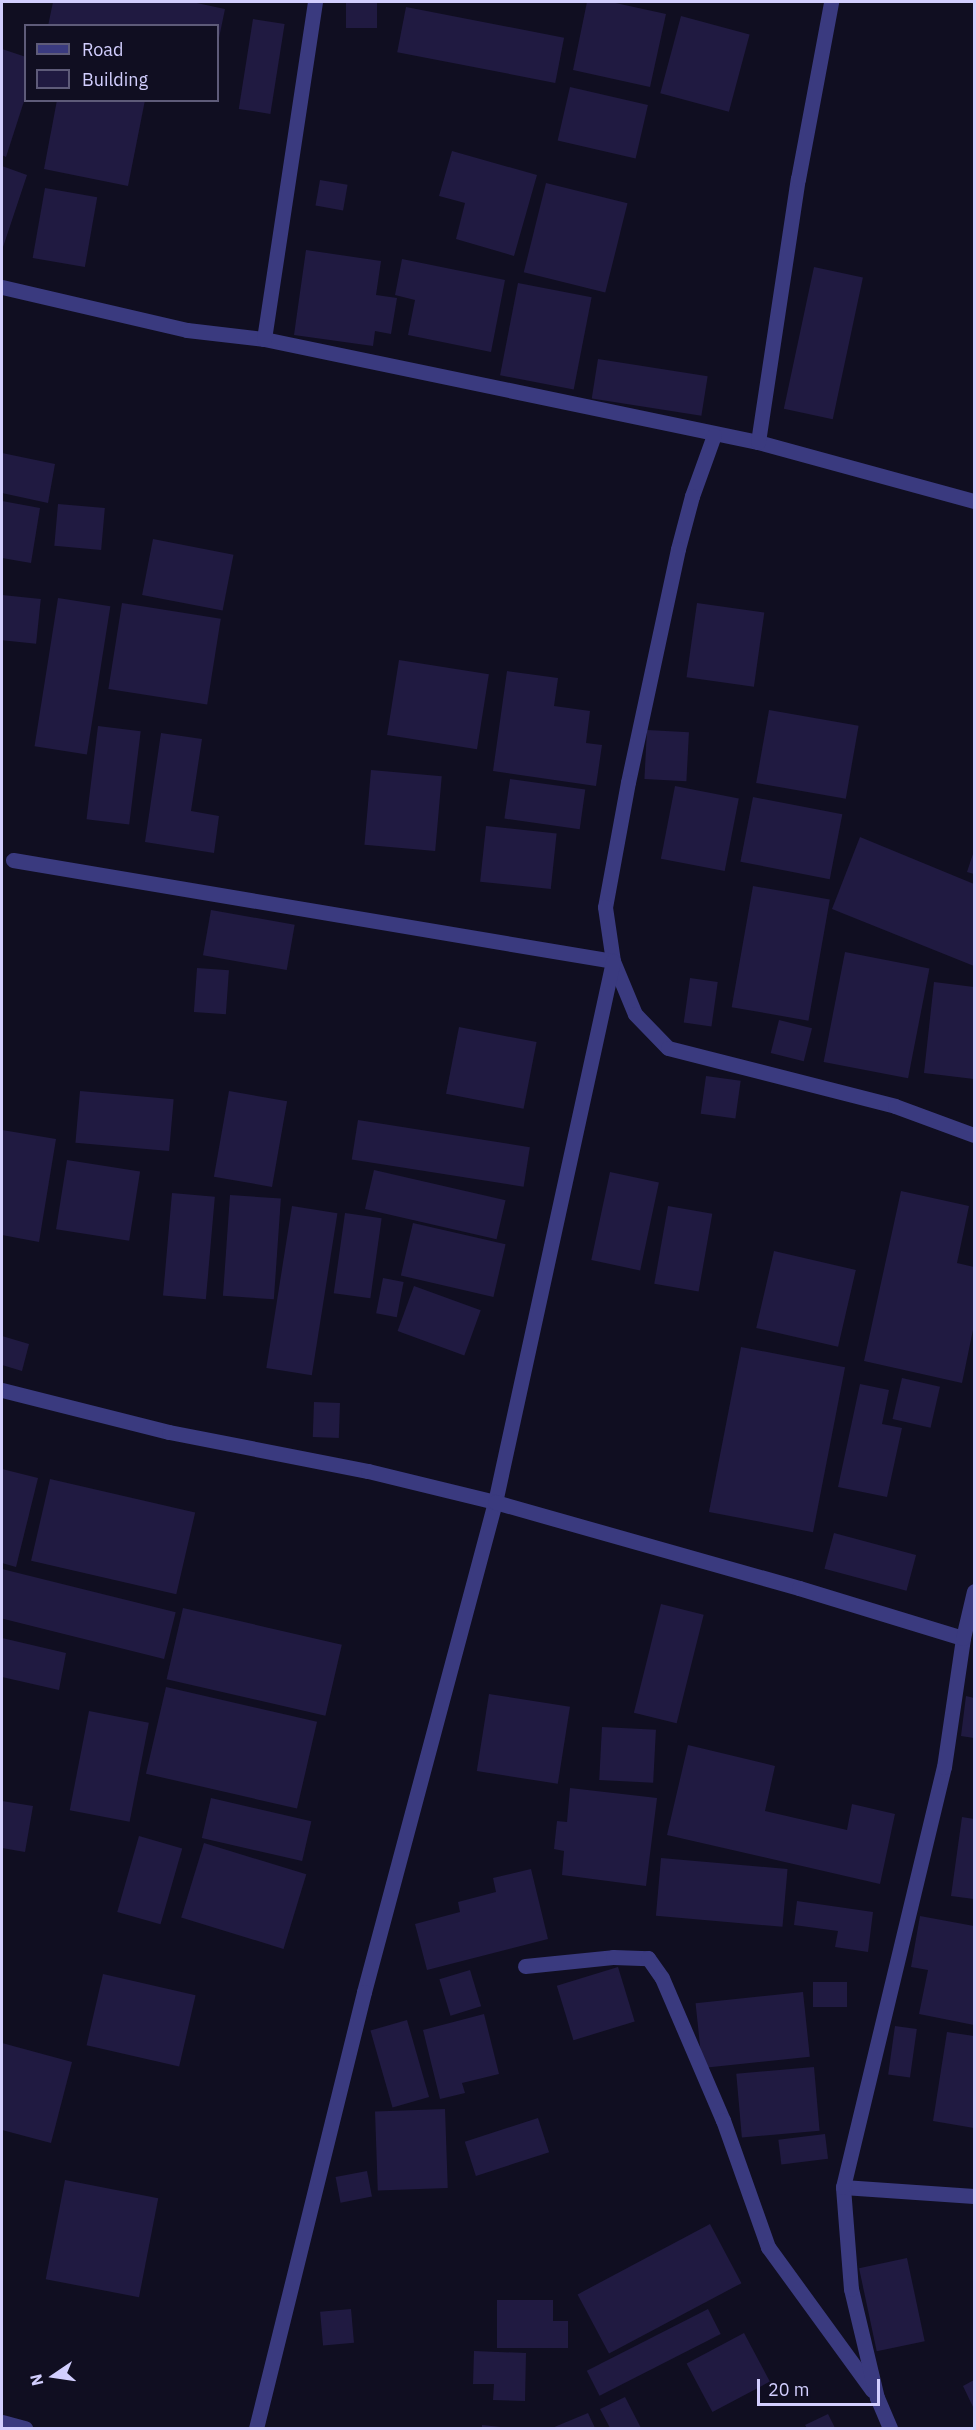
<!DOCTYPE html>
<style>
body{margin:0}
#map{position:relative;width:976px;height:2430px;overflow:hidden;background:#100e21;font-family:"IBM Plex Sans",sans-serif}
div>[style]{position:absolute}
.building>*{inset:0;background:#201a41;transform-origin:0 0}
.street>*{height:15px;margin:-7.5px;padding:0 7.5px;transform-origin:7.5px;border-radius:7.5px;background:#3a3a7f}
span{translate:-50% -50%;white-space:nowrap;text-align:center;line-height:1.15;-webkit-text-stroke:5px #100e21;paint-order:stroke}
.frame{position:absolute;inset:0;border:3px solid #d2cefe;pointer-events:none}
.legend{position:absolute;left:24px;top:24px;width:195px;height:78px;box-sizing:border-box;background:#100e21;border:2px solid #5e5b79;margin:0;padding:8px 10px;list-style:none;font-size:18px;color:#d2cefe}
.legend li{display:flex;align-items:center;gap:12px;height:30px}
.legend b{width:30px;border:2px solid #5e5b79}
.north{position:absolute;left:24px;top:2346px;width:60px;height:60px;-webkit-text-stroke:4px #100e21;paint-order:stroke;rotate:257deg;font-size:16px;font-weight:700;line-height:24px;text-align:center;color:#d2cefe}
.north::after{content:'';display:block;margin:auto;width:21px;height:27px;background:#d2cefe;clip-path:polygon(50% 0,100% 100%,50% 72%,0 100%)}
.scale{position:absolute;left:757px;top:2379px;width:123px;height:27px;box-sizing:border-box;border:3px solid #d2cefe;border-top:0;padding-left:8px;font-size:18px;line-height:21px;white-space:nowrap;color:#d2cefe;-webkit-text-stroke:4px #100e21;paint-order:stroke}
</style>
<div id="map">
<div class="building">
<i style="clip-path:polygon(53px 2px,192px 2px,225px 9px,219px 38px,218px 26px,48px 26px)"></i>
<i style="left:346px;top:2px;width:31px;height:26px"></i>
<i style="clip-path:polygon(587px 2px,611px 2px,666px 14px,650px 87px,573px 70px)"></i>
<i style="left:406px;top:7px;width:161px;height:46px;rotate:11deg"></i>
<i style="left:681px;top:16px;width:71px;height:80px;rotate:15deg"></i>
<i style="left:253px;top:19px;width:32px;height:91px;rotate:9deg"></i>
<i style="clip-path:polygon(2px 49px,26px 57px,26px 95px,6px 157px,2px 155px)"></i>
<i style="left:570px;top:87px;width:80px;height:55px;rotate:13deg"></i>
<i style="clip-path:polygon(57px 100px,145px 100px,128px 186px,44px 169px)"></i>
<i style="clip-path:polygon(452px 151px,537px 175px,514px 256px,456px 239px,465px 203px,439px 196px)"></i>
<i style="clip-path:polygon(2px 166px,27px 175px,2px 250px)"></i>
<i style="left:320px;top:180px;width:28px;height:26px;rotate:10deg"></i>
<i style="left:546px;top:183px;width:84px;height:92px;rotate:14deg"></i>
<i style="left:45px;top:188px;width:53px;height:71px;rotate:10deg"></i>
<i style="clip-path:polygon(306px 250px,381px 261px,376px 295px,397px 298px,391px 334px,375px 331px,373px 346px,294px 335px)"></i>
<i style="clip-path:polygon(402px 259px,505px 280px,491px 352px,408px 335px,415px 300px,395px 295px)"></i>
<i style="left:814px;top:267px;width:50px;height:145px;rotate:12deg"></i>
<i style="left:518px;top:283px;width:75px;height:94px;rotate:11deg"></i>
<i style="left:598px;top:359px;width:111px;height:40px;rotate:9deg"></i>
<i style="clip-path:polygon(2px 453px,55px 464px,48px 503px,2px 493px)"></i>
<i style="clip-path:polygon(2px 501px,40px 508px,31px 563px,2px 558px)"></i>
<i style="left:58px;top:504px;width:47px;height:42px;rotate:5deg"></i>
<i style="left:153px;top:539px;width:82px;height:57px;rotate:11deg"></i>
<i style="left:2px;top:595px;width:39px;height:45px;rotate:6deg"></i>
<i style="left:58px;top:598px;width:53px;height:150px;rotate:9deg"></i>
<i style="left:122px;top:603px;width:100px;height:87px;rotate:9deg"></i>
<i style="left:697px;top:603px;width:68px;height:75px;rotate:8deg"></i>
<i style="left:399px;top:660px;width:91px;height:76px;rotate:9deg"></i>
<i style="clip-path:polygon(507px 671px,558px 678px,554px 706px,590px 711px,586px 743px,602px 745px,596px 786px,493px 771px)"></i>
<i style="left:769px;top:710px;width:91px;height:74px;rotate:10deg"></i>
<i style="left:98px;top:726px;width:43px;height:94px;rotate:7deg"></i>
<i style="left:647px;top:730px;width:42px;height:49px;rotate:3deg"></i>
<i style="clip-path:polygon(161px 733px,202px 739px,191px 811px,219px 816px,214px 853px,145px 842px)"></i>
<i style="left:371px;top:770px;width:71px;height:75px;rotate:5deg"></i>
<i style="left:510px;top:779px;width:76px;height:40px;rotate:8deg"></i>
<i style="left:675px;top:786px;width:65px;height:74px;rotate:11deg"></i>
<i style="left:753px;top:797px;width:91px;height:66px;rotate:11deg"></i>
<i style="left:486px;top:826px;width:71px;height:56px;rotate:6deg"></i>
<i style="clip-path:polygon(860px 837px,974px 884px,974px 966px,832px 909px)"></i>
<i style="clip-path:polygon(974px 851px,974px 874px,967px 872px)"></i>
<i style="left:753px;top:886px;width:78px;height:123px;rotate:10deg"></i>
<i style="left:211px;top:910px;width:85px;height:46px;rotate:10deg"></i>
<i style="left:845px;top:952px;width:86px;height:112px;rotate:11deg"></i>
<i style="left:197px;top:968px;width:32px;height:44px;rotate:4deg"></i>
<i style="left:690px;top:978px;width:28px;height:45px;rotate:8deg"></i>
<i style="clip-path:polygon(934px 982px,974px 987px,974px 1079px,924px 1073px)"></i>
<i style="left:779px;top:1020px;width:34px;height:34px;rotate:14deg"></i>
<i style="left:459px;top:1027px;width:79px;height:68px;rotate:11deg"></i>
<i style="left:706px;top:1076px;width:35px;height:38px;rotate:8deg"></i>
<i style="left:80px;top:1091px;width:94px;height:52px;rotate:5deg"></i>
<i style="left:229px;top:1091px;width:59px;height:87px;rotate:10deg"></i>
<i style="left:358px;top:1120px;width:174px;height:40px;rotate:9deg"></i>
<i style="clip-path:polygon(2px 1130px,56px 1139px,39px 1242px,2px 1235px)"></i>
<i style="left:67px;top:1160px;width:74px;height:70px;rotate:9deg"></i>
<i style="left:374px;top:1170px;width:135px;height:40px;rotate:13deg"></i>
<i style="left:610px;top:1172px;width:50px;height:90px;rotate:12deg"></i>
<i style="clip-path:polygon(901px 1191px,969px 1206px,957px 1263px,974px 1267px,974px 1325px,962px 1383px,864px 1361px)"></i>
<i style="left:172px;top:1193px;width:43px;height:103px;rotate:5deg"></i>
<i style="left:230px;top:1195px;width:51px;height:101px;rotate:4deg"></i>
<i style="left:292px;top:1206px;width:46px;height:164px;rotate:9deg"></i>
<i style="left:668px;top:1206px;width:45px;height:79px;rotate:10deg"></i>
<i style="left:345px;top:1213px;width:37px;height:81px;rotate:8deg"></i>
<i style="left:413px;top:1223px;width:95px;height:54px;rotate:13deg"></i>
<i style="left:774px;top:1251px;width:84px;height:79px;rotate:13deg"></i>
<i style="left:383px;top:1278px;width:21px;height:36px;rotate:11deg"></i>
<i style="left:414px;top:1286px;width:71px;height:48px;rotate:20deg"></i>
<i style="clip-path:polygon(2px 1336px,29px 1344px,22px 1371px,2px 1365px)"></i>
<i style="left:741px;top:1347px;width:106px;height:168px;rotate:11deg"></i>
<i style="left:902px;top:1378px;width:39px;height:42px;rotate:13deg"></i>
<i style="clip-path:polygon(860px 1384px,889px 1390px,882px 1424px,902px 1428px,887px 1497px,838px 1487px)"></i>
<i style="left:314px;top:1402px;width:26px;height:35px;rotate:2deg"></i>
<i style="clip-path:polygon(2px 1469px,38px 1478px,16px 1567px,2px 1563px)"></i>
<i style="left:50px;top:1479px;width:149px;height:84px;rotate:13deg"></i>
<i style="left:834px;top:1533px;width:85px;height:37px;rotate:15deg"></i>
<i style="left:2px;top:1569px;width:179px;height:48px;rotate:14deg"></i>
<i style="left:661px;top:1604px;width:44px;height:112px;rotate:14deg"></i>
<i style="left:183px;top:1608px;width:163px;height:73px;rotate:13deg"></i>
<i style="clip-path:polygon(2px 1638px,66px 1653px,59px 1690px,2px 1677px)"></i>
<i style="left:166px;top:1687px;width:155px;height:89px;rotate:13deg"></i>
<i style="left:489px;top:1694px;width:82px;height:78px;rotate:9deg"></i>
<i style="clip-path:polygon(966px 1696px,974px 1698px,974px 1738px,961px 1736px)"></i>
<i style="left:89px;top:1711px;width:61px;height:101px;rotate:11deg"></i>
<i style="left:602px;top:1727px;width:54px;height:53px;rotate:3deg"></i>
<i style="clip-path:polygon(688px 1745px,775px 1766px,765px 1811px,847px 1830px,852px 1804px,895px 1814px,880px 1884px,667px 1835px)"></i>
<i style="clip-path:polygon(570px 1788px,657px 1798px,646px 1886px,562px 1875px,564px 1851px,554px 1849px,557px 1821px,567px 1822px)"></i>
<i style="left:211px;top:1798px;width:103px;height:41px;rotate:13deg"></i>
<i style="clip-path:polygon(2px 1801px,33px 1806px,25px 1852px,2px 1848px)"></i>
<i style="clip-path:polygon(962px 1817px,974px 1819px,974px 1899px,951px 1896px)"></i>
<i style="left:139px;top:1836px;width:45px;height:79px;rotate:16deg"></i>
<i style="left:204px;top:1843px;width:107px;height:78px;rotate:17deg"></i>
<i style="left:661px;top:1858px;width:127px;height:58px;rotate:5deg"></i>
<i style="clip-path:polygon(531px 1869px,548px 1939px,427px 1970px,415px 1924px,460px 1912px,458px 1902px,496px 1892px,493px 1878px)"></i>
<i style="clip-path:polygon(797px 1901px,873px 1912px,868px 1952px,835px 1947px,838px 1931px,794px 1925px)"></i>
<i style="clip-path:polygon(920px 1916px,974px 1926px,974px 2025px,919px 2014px,928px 1970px,911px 1967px)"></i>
<i style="left:618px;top:1967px;width:57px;height:64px;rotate:73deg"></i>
<i style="left:470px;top:1970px;width:38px;height:32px;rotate:73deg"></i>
<i style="left:103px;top:1974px;width:95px;height:73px;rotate:13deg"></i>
<i style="left:813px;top:1982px;width:34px;height:25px"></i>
<i style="left:803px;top:1992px;width:65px;height:108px;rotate:84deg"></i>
<i style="clip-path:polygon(484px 2014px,499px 2074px,462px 2083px,465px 2093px,440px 2099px,423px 2030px)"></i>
<i style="left:407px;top:2020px;width:80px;height:38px;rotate:74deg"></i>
<i style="left:895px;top:2026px;width:22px;height:49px;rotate:8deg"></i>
<i style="clip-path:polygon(947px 2032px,974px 2036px,974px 2128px,933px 2121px)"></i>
<i style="clip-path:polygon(2px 2043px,72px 2062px,51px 2143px,2px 2130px)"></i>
<i style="left:814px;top:2067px;width:64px;height:78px;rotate:85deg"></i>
<i style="left:445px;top:2109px;width:79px;height:70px;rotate:88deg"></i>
<i style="left:538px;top:2118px;width:36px;height:77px;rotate:72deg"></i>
<i style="left:825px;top:2134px;width:25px;height:47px;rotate:83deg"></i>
<i style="left:367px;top:2171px;width:26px;height:32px;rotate:79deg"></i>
<i style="left:65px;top:2180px;width:95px;height:101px;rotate:11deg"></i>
<i style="left:710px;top:2224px;width:67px;height:150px;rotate:62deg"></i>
<i style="left:907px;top:2258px;width:85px;height:49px;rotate:78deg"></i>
<i style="clip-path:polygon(497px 2300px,553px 2300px,553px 2321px,568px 2321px,568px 2348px,497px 2348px)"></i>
<i style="left:351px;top:2309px;width:34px;height:31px;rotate:85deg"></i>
<i style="left:708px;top:2309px;width:28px;height:136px;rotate:63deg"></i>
<i style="left:744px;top:2333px;width:55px;height:65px;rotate:62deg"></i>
<i style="clip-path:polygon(474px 2351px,526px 2353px,525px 2401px,493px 2400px,494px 2384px,473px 2384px)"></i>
<i style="clip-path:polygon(974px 2380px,974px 2409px,963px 2386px)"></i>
<i style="clip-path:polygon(625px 2397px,641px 2428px,610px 2428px,600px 2409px)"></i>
<i style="clip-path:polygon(588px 2413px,595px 2428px,552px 2428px)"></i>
<i style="clip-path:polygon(828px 2414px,835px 2428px,807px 2428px,805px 2425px)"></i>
<i style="clip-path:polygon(482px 2425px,501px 2427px,501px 2428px,482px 2428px)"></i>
</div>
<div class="street">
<i style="left:2px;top:287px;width:190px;rotate:13.1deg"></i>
<i style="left:187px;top:330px;width:78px;rotate:6.7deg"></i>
<i style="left:264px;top:339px;width:505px;rotate:11.78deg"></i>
<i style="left:758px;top:442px;width:224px;rotate:15.3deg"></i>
<i style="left:264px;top:339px;width:341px;rotate:-81.4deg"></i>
<i style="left:714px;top:435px;width:65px;rotate:109.8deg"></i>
<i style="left:692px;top:496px;width:55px;rotate:104.8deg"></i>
<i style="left:678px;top:549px;width:238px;rotate:102.1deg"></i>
<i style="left:628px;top:782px;width:127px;rotate:100.4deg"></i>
<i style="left:605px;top:907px;width:55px;rotate:81.6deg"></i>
<i style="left:613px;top:961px;width:57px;rotate:67.5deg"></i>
<i style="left:635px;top:1014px;width:47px;rotate:45.9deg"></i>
<i style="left:668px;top:1048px;width:234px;rotate:14.3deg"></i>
<i style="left:895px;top:1106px;width:84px;rotate:20.2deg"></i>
<i style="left:758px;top:442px;width:266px;rotate:-81.4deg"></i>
<i style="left:798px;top:179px;width:180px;rotate:-79.4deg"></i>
<i style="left:13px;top:860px;width:608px;rotate:9.56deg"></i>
<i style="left:613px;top:961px;width:554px;rotate:102.3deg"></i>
<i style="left:495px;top:1502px;width:507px;rotate:104.97deg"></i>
<i style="left:364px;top:1992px;width:449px;rotate:103.9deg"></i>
<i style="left:2px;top:1390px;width:172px;rotate:14.1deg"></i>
<i style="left:169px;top:1432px;width:203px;rotate:11.1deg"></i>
<i style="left:368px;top:1471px;width:131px;rotate:13.7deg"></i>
<i style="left:495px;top:1502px;width:316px;rotate:15.8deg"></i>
<i style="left:799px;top:1588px;width:171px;rotate:17deg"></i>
<i style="left:525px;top:1966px;width:88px;rotate:-5.8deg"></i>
<i style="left:613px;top:1957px;width:35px;rotate:2deg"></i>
<i style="left:648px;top:1958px;width:24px;rotate:55deg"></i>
<i style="left:662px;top:1978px;width:155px;rotate:66.8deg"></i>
<i style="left:723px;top:2120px;width:135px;rotate:70.5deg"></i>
<i style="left:768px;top:2247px;width:177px;rotate:54deg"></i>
<i style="left:843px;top:2187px;width:131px;rotate:3.9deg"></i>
<i style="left:2px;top:2422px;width:24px;rotate:15deg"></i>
<i style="left:890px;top:2428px;width:33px;rotate:-113deg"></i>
<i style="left:877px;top:2398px;width:112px;rotate:-103.4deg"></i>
<i style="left:851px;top:2289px;width:102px;rotate:-94.5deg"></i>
<i style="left:843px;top:2187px;width:432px;rotate:-76.5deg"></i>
<i style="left:944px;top:1767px;width:130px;rotate:-81.6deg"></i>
<i style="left:963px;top:1638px;width:48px;rotate:-76.8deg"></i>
</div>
<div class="frame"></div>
<ul class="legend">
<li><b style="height:8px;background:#3a3a7f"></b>Road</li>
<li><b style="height:16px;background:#201a41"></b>Building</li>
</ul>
<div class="north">N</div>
<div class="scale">20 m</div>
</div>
